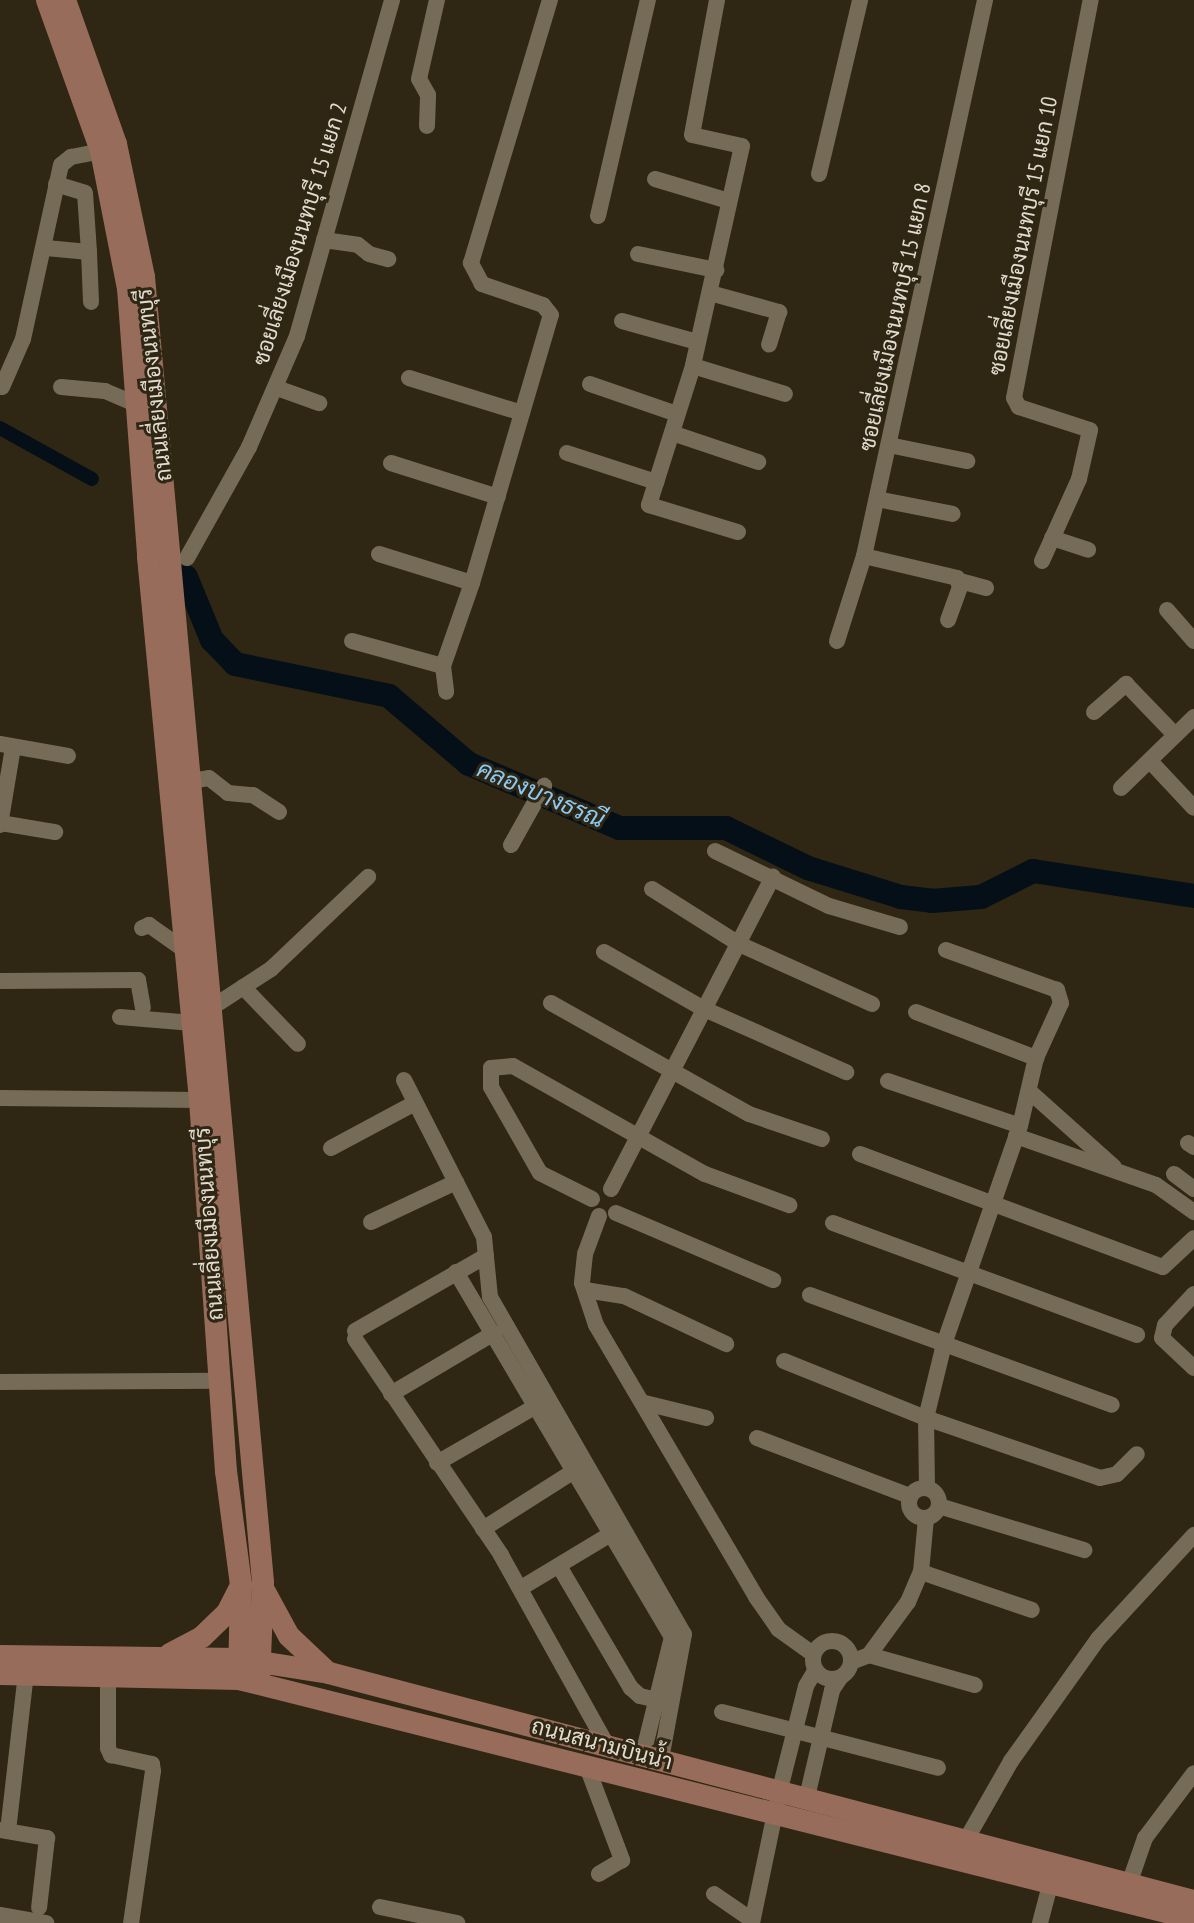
<!DOCTYPE html>
<meta charset="utf-8">
<style>
body{margin:0}
#map{position:relative;width:1194px;height:1923px;overflow:hidden;background:#2f2613;font-family:"PT Sans Narrow",Sarabun,sans-serif}
div>[style]{position:absolute}
.canal>*{height:14px;margin:-7px;padding:0 7px;transform-origin:7px;border-radius:7px;background:#040f17}
.river>*{height:24px;margin:-12px;padding:0 12px;transform-origin:12px;border-radius:12px;background:#040f17}
.street>*{height:16px;margin:-8px;padding:0 8px;transform-origin:8px;border-radius:8px;background:#766b57}
.street>.ring{margin:-8px;padding:0;box-sizing:content-box;background:none;border:16px solid #766b57;border-radius:50%}
.secondary>*{height:22px;margin:-11px;padding:0 11px;transform-origin:11px;border-radius:11px;background:#986c5a}
span{translate:-50% -50%;white-space:nowrap;text-align:center;line-height:1.15;-webkit-text-stroke:6px #2f2613;paint-order:stroke}
.street-label{font-size:22px;color:#e2dcd0}
.water-label{font-size:24px;color:#8acbf6;font-style:italic}
</style>
<div id="map">
<div class="canal">
<i style="left:0;top:428px;width:105px;rotate:29deg"></i>
</div>
<div class="river">
<i style="left:186px;top:577px;width:68px;rotate:67.6deg"></i>
<i style="left:212px;top:640px;width:33px;rotate:46deg"></i>
<i style="left:235px;top:664px;width:157px;rotate:11.7deg"></i>
<i style="left:389px;top:696px;width:105px;rotate:40.4deg"></i>
<i style="left:469px;top:764px;width:164px;rotate:23deg"></i>
<i style="left:620px;top:828px;width:106px"></i>
<i style="left:726px;top:828px;width:91px;rotate:26deg"></i>
<i style="left:808px;top:868px;width:97px;rotate:17.3deg"></i>
<i style="left:901px;top:897px;width:31px;rotate:7deg"></i>
<i style="left:932px;top:901px;width:49px;rotate:-4.7deg"></i>
<i style="left:981px;top:897px;width:58px;rotate:-26.6deg"></i>
<i style="left:1033px;top:871px;width:163px;rotate:8.8deg"></i>
</div>
<div class="street">
<i style="left:717px;top:0;width:137px;rotate:100.5deg"></i>
<i style="left:692px;top:135px;width:51px;rotate:12.4deg"></i>
<i style="left:742px;top:146px;width:225px;rotate:102.6deg"></i>
<i style="left:693px;top:366px;width:146px;rotate:107.6deg"></i>
<i style="left:649px;top:505px;width:93px;rotate:16.9deg"></i>
<i style="left:427px;top:126px;width:31px;rotate:-88deg"></i>
<i style="left:428px;top:95px;width:18px;rotate:-119deg"></i>
<i style="left:419px;top:79px;width:81px;rotate:-77.2deg"></i>
<i style="left:819px;top:174px;width:179px;rotate:-76.7deg"></i>
<i style="left:655px;top:179px;width:77px;rotate:16.6deg"></i>
<i style="left:56px;top:184px;width:30px;rotate:17deg"></i>
<i style="left:85px;top:193px;width:59px;rotate:86.1deg"></i>
<i style="left:598px;top:216px;width:222px;rotate:-77deg"></i>
<i style="left:324px;top:240px;width:34px;rotate:8deg"></i>
<i style="left:358px;top:245px;width:14px;rotate:39deg"></i>
<i style="left:369px;top:254px;width:20px;rotate:15deg"></i>
<i style="left:46px;top:248px;width:43px;rotate:5.3deg"></i>
<i style="left:89px;top:252px;width:50px;rotate:87.7deg"></i>
<i style="left:638px;top:254px;width:80px;rotate:11.6deg"></i>
<i style="left:710px;top:293px;width:72px;rotate:15.4deg"></i>
<i style="left:779px;top:312px;width:34px;rotate:107deg"></i>
<i style="left:622px;top:321px;width:78px;rotate:15.6deg"></i>
<i style="left:693px;top:366px;width:96px;rotate:16.9deg"></i>
<i style="left:409px;top:378px;width:118px;rotate:17.2deg"></i>
<i style="left:590px;top:384px;width:92px;rotate:19deg"></i>
<i style="left:2px;top:387px;width:52px;rotate:-66.4deg"></i>
<i style="left:23px;top:339px;width:178px;rotate:-77.7deg"></i>
<i style="left:61px;top:165px;width:13px;rotate:-39deg"></i>
<i style="left:71px;top:157px;width:31px;rotate:-11deg"></i>
<i style="left:61px;top:387px;width:44px;rotate:5.2deg"></i>
<i style="left:105px;top:391px;width:36px;rotate:23deg"></i>
<i style="left:277px;top:388px;width:45px;rotate:19.7deg"></i>
<i style="left:672px;top:433px;width:91px;rotate:18.6deg"></i>
<i style="left:889px;top:445px;width:80px;rotate:11.6deg"></i>
<i style="left:567px;top:453px;width:94px;rotate:18deg"></i>
<i style="left:391px;top:463px;width:112px;rotate:17.6deg"></i>
<i style="left:877px;top:499px;width:77px;rotate:11.2deg"></i>
<i style="left:1052px;top:538px;width:38px;rotate:18deg"></i>
<i style="left:379px;top:554px;width:97px;rotate:17.3deg"></i>
<i style="left:864px;top:556px;width:96px;rotate:13.3deg"></i>
<i style="left:957px;top:578px;width:9px;rotate:72deg"></i>
<i style="left:960px;top:587px;width:35px;rotate:110deg"></i>
<i style="left:187px;top:558px;width:127px;rotate:-60.8deg"></i>
<i style="left:249px;top:447px;width:121px;rotate:-66.6deg"></i>
<i style="left:297px;top:336px;width:349px;rotate:-74.2deg"></i>
<i style="left:1042px;top:561px;width:90px;rotate:-65.7deg"></i>
<i style="left:1079px;top:479px;width:50px;rotate:-77.3deg"></i>
<i style="left:1090px;top:430px;width:75px;rotate:-162.1deg"></i>
<i style="left:1019px;top:407px;width:10px;rotate:-119deg"></i>
<i style="left:1014px;top:398px;width:405px;rotate:-79.1deg"></i>
<i style="left:960px;top:581px;width:27px;rotate:15deg"></i>
<i style="left:1167px;top:610px;width:41px;rotate:48.9deg"></i>
<i style="left:352px;top:641px;width:94px;rotate:15.4deg"></i>
<i style="left:443px;top:666px;width:88px;rotate:-70.7deg"></i>
<i style="left:472px;top:583px;width:279px;rotate:-73.6deg"></i>
<i style="left:551px;top:315px;width:13px;rotate:-129deg"></i>
<i style="left:543px;top:305px;width:65px;rotate:-161deg"></i>
<i style="left:482px;top:284px;width:24px;rotate:-118deg"></i>
<i style="left:471px;top:263px;width:275px;rotate:-73.3deg"></i>
<i style="left:837px;top:641px;width:89px;rotate:-72.4deg"></i>
<i style="left:864px;top:556px;width:569px;rotate:-77.72deg"></i>
<i style="left:443px;top:666px;width:26px;rotate:83deg"></i>
<i style="left:1094px;top:712px;width:43px;rotate:-41.2deg"></i>
<i style="left:1126px;top:684px;width:71px;rotate:46.1deg"></i>
<i style="left:0;top:744px;width:69px;rotate:10deg"></i>
<i style="left:1150px;top:761px;width:64px;rotate:46.9deg"></i>
<i style="left:190px;top:781px;width:19px;rotate:-9deg"></i>
<i style="left:209px;top:778px;width:24px;rotate:38deg"></i>
<i style="left:228px;top:793px;width:25px;rotate:5deg"></i>
<i style="left:253px;top:795px;width:31px;rotate:33deg"></i>
<i style="left:1121px;top:788px;width:102px;rotate:-44.2deg"></i>
<i style="left:0;top:823px;width:56px;rotate:9.3deg"></i>
<i style="left:0;top:825px;width:79px;rotate:-80.5deg"></i>
<i style="left:511px;top:845px;width:68px;rotate:-60.8deg"></i>
<i style="left:715px;top:851px;width:127px;rotate:25.8deg"></i>
<i style="left:829px;top:906px;width:74px;rotate:16.5deg"></i>
<i style="left:652px;top:889px;width:103px;rotate:32.3deg"></i>
<i style="left:739px;top:944px;width:146px;rotate:24.3deg"></i>
<i style="left:142px;top:928px;width:8px;rotate:-23deg"></i>
<i style="left:149px;top:925px;width:45px;rotate:35.1deg"></i>
<i style="left:604px;top:952px;width:113px;rotate:29.7deg"></i>
<i style="left:702px;top:1008px;width:158px;rotate:24deg"></i>
<i style="left:0;top:981px;width:138px;rotate:-0.4deg"></i>
<i style="left:138px;top:980px;width:28px;rotate:80deg"></i>
<i style="left:243px;top:987px;width:79px;rotate:46deg"></i>
<i style="left:551px;top:1003px;width:227px;rotate:29.3deg"></i>
<i style="left:749px;top:1114px;width:77px;rotate:18.9deg"></i>
<i style="left:211px;top:1008px;width:72px;rotate:-33deg"></i>
<i style="left:271px;top:969px;width:134px;rotate:-43.5deg"></i>
<i style="left:916px;top:1012px;width:129px;rotate:21deg"></i>
<i style="left:120px;top:1017px;width:73px;rotate:4.7deg"></i>
<i style="left:404px;top:1080px;width:176px;rotate:63deg"></i>
<i style="left:484px;top:1237px;width:60px;rotate:84.3deg"></i>
<i style="left:490px;top:1297px;width:389px;rotate:60.1deg"></i>
<i style="left:684px;top:1634px;width:127px;rotate:100.4deg"></i>
<i style="left:888px;top:1081px;width:139px;rotate:18.8deg"></i>
<i style="left:1029px;top:1091px;width:114px;rotate:41.8deg"></i>
<i style="left:0;top:1098px;width:200px;rotate:0.6deg"></i>
<i style="left:1016px;top:1136px;width:148px;rotate:19.3deg"></i>
<i style="left:1156px;top:1185px;width:47px;rotate:35.4deg"></i>
<i style="left:1188px;top:1143px;width:7px;rotate:34deg"></i>
<i style="left:331px;top:1148px;width:95px;rotate:-28.2deg"></i>
<i style="left:860px;top:1154px;width:323px;rotate:20.5deg"></i>
<i style="left:1163px;top:1267px;width:42px;rotate:-43.1deg"></i>
<i style="left:1174px;top:1174px;width:25px;rotate:37deg"></i>
<i style="left:611px;top:1189px;width:352px;rotate:-62.6deg"></i>
<i style="left:592px;top:1199px;width:58px;rotate:-153.4deg"></i>
<i style="left:540px;top:1173px;width:99px;rotate:-119.7deg"></i>
<i style="left:491px;top:1087px;width:19px;rotate:-90deg"></i>
<i style="left:491px;top:1068px;width:22px;rotate:-5deg"></i>
<i style="left:513px;top:1066px;width:220px;rotate:29.4deg"></i>
<i style="left:705px;top:1174px;width:90px;rotate:20.3deg"></i>
<i style="left:616px;top:1213px;width:171px;rotate:23.1deg"></i>
<i style="left:599px;top:1216px;width:40px;rotate:110.2deg"></i>
<i style="left:585px;top:1254px;width:29px;rotate:96deg"></i>
<i style="left:582px;top:1283px;width:44px;rotate:71.6deg"></i>
<i style="left:596px;top:1325px;width:316px;rotate:59.5deg"></i>
<i style="left:756px;top:1597px;width:39px;rotate:55deg"></i>
<i style="left:778px;top:1629px;width:43px;rotate:35.5deg"></i>
<i style="left:371px;top:1222px;width:94px;rotate:-25.2deg"></i>
<i style="left:833px;top:1223px;width:324px;rotate:20.2deg"></i>
<i style="left:456px;top:1272px;width:424px;rotate:59.4deg"></i>
<i style="left:672px;top:1637px;width:121px;rotate:103.9deg"></i>
<i style="left:585px;top:1290px;width:39px;rotate:9deg"></i>
<i style="left:624px;top:1296px;width:113px;rotate:25.2deg"></i>
<i style="left:1194px;top:1294px;width:42px;rotate:133.1deg"></i>
<i style="left:1165px;top:1325px;width:13px;rotate:103deg"></i>
<i style="left:1162px;top:1338px;width:44px;rotate:43.2deg"></i>
<i style="left:810px;top:1295px;width:321px;rotate:20deg"></i>
<i style="left:355px;top:1331px;width:151px;rotate:-29.8deg"></i>
<i style="left:355px;top:1339px;width:261px;rotate:55.9deg"></i>
<i style="left:501px;top:1555px;width:216px;rotate:60.9deg"></i>
<i style="left:784px;top:1361px;width:153px;rotate:21.9deg"></i>
<i style="left:926px;top:1418px;width:184px;rotate:19deg"></i>
<i style="left:1100px;top:1478px;width:17px;rotate:-13deg"></i>
<i style="left:1117px;top:1474px;width:28px;rotate:-45deg"></i>
<i style="left:0;top:1382px;width:220px;rotate:-0.3deg"></i>
<i style="left:391px;top:1394px;width:120px;rotate:-30.6deg"></i>
<i style="left:645px;top:1403px;width:63px;rotate:13.8deg"></i>
<i style="left:757px;top:1438px;width:164px;rotate:20.8deg"></i>
<i style="left:437px;top:1463px;width:125px;rotate:-29.9deg"></i>
<i class="ring" style="left:909px;top:1488px;width:14px;height:14px"></i>
<i style="left:927px;top:1488px;width:70px;rotate:-90.8deg"></i>
<i style="left:926px;top:1418px;width:76px;rotate:-76.3deg"></i>
<i style="left:944px;top:1344px;width:231px;rotate:-70.8deg"></i>
<i style="left:1020px;top:1126px;width:70px;rotate:-76.8deg"></i>
<i style="left:1036px;top:1058px;width:60px;rotate:-65.6deg"></i>
<i style="left:1061px;top:1003px;width:14px;rotate:-107deg"></i>
<i style="left:1057px;top:990px;width:118px;rotate:-160.2deg"></i>
<i style="left:939px;top:1506px;width:152px;rotate:16.9deg"></i>
<i style="left:483px;top:1529px;width:108px;rotate:-32.5deg"></i>
<i style="left:559px;top:1566px;width:142px;rotate:59.5deg"></i>
<i style="left:631px;top:1688px;width:12px;rotate:42deg"></i>
<i style="left:640px;top:1696px;width:22px;rotate:13deg"></i>
<i style="left:921px;top:1572px;width:117px;rotate:18.9deg"></i>
<i style="left:521px;top:1588px;width:105px;rotate:-31deg"></i>
<i class="ring" style="left:813px;top:1641px;width:22px;height:22px"></i>
<i style="left:869px;top:1655px;width:110px;rotate:15.8deg"></i>
<i style="left:851px;top:1662px;width:19px;rotate:-21deg"></i>
<i style="left:869px;top:1655px;width:66px;rotate:-53.7deg"></i>
<i style="left:908px;top:1602px;width:33px;rotate:-67deg"></i>
<i style="left:921px;top:1572px;width:54px;rotate:-84.7deg"></i>
<i style="left:108px;top:1675px;width:73px;rotate:90deg"></i>
<i style="left:108px;top:1748px;width:8px;rotate:67deg"></i>
<i style="left:111px;top:1755px;width:42px;rotate:12.4deg"></i>
<i style="left:152px;top:1764px;width:7px;rotate:82deg"></i>
<i style="left:153px;top:1771px;width:154px;rotate:98.2deg"></i>
<i style="left:722px;top:1712px;width:223px;rotate:14.5deg"></i>
<i style="left:586px;top:1764px;width:103px;rotate:69.4deg"></i>
<i style="left:622px;top:1860px;width:27px;rotate:149deg"></i>
<i style="left:807px;top:1797px;width:110px;rotate:-76.8deg"></i>
<i style="left:832px;top:1690px;width:14px;rotate:-56deg"></i>
<i style="left:0;top:1830px;width:48px;rotate:9.7deg"></i>
<i style="left:47px;top:1838px;width:70px;rotate:96.5deg"></i>
<i style="left:8px;top:1831px;width:158px;rotate:-83.5deg"></i>
<i style="left:966px;top:1840px;width:91px;rotate:-60.3deg"></i>
<i style="left:1011px;top:1761px;width:150px;rotate:-54.5deg"></i>
<i style="left:1098px;top:1639px;width:142px;rotate:-47.3deg"></i>
<i style="left:1129px;top:1884px;width:49px;rotate:-70.8deg"></i>
<i style="left:1145px;top:1838px;width:81px;rotate:-53deg"></i>
<i style="left:714px;top:1894px;width:46px;rotate:34.4deg"></i>
<i style="left:380px;top:1907px;width:79px;rotate:11.7deg"></i>
<i style="left:0;top:1915px;width:47px;rotate:9.9deg"></i>
<i style="left:752px;top:1923px;width:137px;rotate:-78.2deg"></i>
<i style="left:780px;top:1789px;width:106px;rotate:-75.8deg"></i>
<i style="left:806px;top:1686px;width:17px;rotate:-59deg"></i>
<i style="left:1040px;top:1923px;width:43px;rotate:-75.3deg"></i>
</div>
<div class="secondary">
<i style="left:47px;top:0;width:160px;rotate:70.3deg"></i>
<i style="left:101px;top:151px;width:140px;rotate:78.9deg"></i>
<i style="left:128px;top:288px;width:270px;rotate:85.7deg"></i>
<i style="left:148px;top:557px;width:545px;rotate:84.53deg"></i>
<i style="left:200px;top:1100px;width:372px;rotate:86deg"></i>
<i style="left:226px;top:1471px;width:115px;rotate:82.5deg"></i>
<i style="left:241px;top:1585px;width:94px;rotate:91.2deg"></i>
<i style="left:65px;top:0;width:153px;rotate:70.5deg"></i>
<i style="left:116px;top:144px;width:136px;rotate:78.1deg"></i>
<i style="left:144px;top:277px;width:1311px;rotate:84.79deg"></i>
<i style="left:263px;top:1583px;width:100px;rotate:92.3deg"></i>
<i style="left:265px;top:1592px;width:50px;rotate:61.4deg"></i>
<i style="left:289px;top:1636px;width:51px;rotate:43.4deg"></i>
<i style="left:170px;top:1654px;width:36px;rotate:-28deg"></i>
<i style="left:202px;top:1637px;width:35px;rotate:-44deg"></i>
<i style="left:227px;top:1613px;width:27px;rotate:-63deg"></i>
<i style="left:0;top:1656px;width:240px;rotate:0.7deg"></i>
<i style="left:240px;top:1659px;width:90px;rotate:8.9deg"></i>
<i style="left:329px;top:1673px;width:895px;rotate:14.77deg"></i>
<i style="left:0;top:1674px;width:239px;rotate:1.2deg"></i>
<i style="left:239px;top:1679px;width:985px;rotate:14.11deg"></i>
</div>
<div class="street-label">
<span style="left:300px;top:234px;rotate:-73deg">ซอยเลี่ยงเมืองนนทบุรี 15 แยก 2</span>
<span style="left:1023px;top:236px;rotate:-79deg">ซอยเลี่ยงเมืองนนทบุรี 15 แยก 10</span>
<span style="left:895px;top:317px;rotate:-78deg">ซอยเลี่ยงเมืองนนทบุรี 15 แยก 8</span>
<span style="left:154px;top:385px;rotate:-96deg">ถนนเลี่ยงเมืองนนทบุรี</span>
<span style="left:209px;top:1224px;rotate:-94deg">ถนนเลี่ยงเมืองนนทบุรี</span>
<span style="left:602px;top:1744px;rotate:15deg">ถนนสนามบินน้ำ</span>
</div>
<div class="water-label">
<span style="left:541px;top:794px;rotate:23deg">คลองบางธรณี</span>
</div>
</div>
